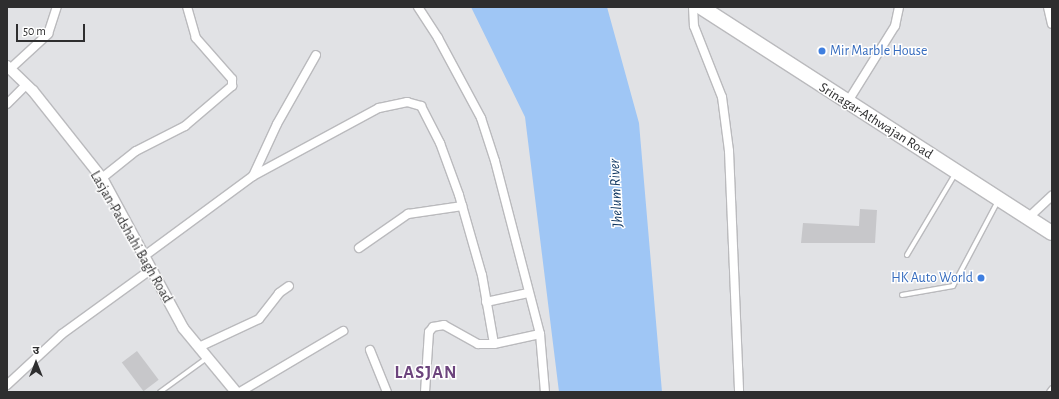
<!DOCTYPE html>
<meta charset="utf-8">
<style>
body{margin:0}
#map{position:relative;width:1059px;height:399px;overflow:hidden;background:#e1e2e5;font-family:"Alegreya Sans","Noto Sans Devanagari",sans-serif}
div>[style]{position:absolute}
.water>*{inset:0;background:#9fc6f5}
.building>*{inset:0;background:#c7c7ca;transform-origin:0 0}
.roads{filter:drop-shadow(1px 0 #bababd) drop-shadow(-1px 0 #bababd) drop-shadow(0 1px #bababd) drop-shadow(0 -1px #bababd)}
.service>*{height:4px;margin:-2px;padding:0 2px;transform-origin:2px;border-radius:2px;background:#fff}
.minor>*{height:8px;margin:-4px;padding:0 4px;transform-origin:4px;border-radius:4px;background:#fff}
.tertiary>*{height:10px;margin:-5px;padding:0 5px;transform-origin:5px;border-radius:5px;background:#fff}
.trunk>*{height:14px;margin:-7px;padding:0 7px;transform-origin:7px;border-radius:7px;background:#fff}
.dots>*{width:11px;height:11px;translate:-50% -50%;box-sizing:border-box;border:2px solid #fff;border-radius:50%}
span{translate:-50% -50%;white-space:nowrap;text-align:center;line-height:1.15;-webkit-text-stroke:3px #fff;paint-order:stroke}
.shop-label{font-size:14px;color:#366cbe}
.left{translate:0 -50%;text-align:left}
.right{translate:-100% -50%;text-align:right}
.street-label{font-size:14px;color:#2e2e2f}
.water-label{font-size:15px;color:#0f3762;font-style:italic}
.district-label{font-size:18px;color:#6c447d;font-weight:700;letter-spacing:1px}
.frame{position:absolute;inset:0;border:8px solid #2e2e2f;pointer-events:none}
.north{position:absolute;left:16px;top:343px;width:40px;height:40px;-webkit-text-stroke:3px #fff;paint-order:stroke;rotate:0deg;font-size:11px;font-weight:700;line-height:16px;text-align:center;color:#2e2e2f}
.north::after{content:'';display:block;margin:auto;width:14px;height:18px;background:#2e2e2f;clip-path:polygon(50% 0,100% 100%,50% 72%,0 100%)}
.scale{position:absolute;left:16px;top:24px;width:69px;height:18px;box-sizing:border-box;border:2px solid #2e2e2f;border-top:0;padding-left:5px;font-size:12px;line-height:14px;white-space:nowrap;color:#2e2e2f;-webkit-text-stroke:3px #fff;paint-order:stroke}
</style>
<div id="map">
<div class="water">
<i style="clip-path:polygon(471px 7px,607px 7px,639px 123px,662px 392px,559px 392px,525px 117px)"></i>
</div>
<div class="building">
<i style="clip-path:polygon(860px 209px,877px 210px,875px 243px,801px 243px,803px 223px,859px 226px)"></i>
<i style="left:137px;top:351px;width:36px;height:19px;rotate:53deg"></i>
</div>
<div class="roads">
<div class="service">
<i style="left:907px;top:255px;width:94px;rotate:-59.3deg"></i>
<i style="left:902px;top:295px;width:52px;rotate:-10deg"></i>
<i style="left:953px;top:286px;width:96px;rotate:-62.1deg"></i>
<i style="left:160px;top:392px;width:58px;rotate:-35.9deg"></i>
<i style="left:1049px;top:392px;width:5px;rotate:-53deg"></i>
</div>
<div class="minor">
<i style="left:418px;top:7px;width:37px;rotate:57deg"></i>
<i style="left:438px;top:38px;width:91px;rotate:61.7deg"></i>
<i style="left:481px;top:118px;width:45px;rotate:72deg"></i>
<i style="left:495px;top:161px;width:179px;rotate:75.4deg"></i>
<i style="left:540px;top:334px;width:58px;rotate:85.1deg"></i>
<i style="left:693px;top:7px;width:19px;rotate:87deg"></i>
<i style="left:694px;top:26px;width:76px;rotate:68.5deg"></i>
<i style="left:722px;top:97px;width:54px;rotate:82.6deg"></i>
<i style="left:729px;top:151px;width:241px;rotate:87.6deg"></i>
<i style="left:1048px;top:7px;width:17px;rotate:77deg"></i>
<i style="left:10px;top:69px;width:52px;rotate:-42.6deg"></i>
<i style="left:48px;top:34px;width:28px;rotate:-72deg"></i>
<i style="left:847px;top:103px;width:91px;rotate:-58.1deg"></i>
<i style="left:895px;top:26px;width:19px;rotate:-78deg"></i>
<i style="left:7px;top:104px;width:27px;rotate:-45deg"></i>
<i style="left:253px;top:176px;width:143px;rotate:-28.4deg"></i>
<i style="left:379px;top:108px;width:29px;rotate:-12deg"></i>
<i style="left:407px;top:102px;width:15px;rotate:16deg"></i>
<i style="left:421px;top:106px;width:42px;rotate:62.8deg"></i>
<i style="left:440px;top:143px;width:55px;rotate:69.9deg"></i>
<i style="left:459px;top:195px;width:83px;rotate:74deg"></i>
<i style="left:482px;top:275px;width:70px;rotate:80.1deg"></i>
<i style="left:494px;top:344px;width:16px;rotate:180deg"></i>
<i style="left:478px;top:344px;width:39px;rotate:-151deg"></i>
<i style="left:444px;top:325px;width:11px;rotate:170deg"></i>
<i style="left:433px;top:327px;width:6px;rotate:129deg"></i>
<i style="left:429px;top:332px;width:60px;rotate:93.8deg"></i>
<i style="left:102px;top:178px;width:43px;rotate:-38.5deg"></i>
<i style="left:136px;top:151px;width:55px;rotate:-27deg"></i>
<i style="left:185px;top:126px;width:62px;rotate:-40.4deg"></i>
<i style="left:232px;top:86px;width:7px;rotate:-90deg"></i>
<i style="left:232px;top:79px;width:55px;rotate:-131.3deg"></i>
<i style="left:196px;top:38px;width:32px;rotate:-106deg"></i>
<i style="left:1028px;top:218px;width:33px;rotate:-43deg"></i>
<i style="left:359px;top:248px;width:60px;rotate:-34.8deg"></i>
<i style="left:408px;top:214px;width:55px;rotate:-8.4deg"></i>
<i style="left:143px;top:257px;width:137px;rotate:-36.4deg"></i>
<i style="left:253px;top:176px;width:57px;rotate:-65.2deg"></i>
<i style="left:277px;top:124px;width:79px;rotate:-60.5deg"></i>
<i style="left:486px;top:302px;width:43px;rotate:-12.1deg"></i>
<i style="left:494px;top:344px;width:47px;rotate:-12.3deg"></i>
<i style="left:199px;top:347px;width:66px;rotate:-25deg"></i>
<i style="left:259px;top:319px;width:33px;rotate:-52deg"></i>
<i style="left:279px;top:293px;width:12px;rotate:-35deg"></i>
<i style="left:370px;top:350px;width:45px;rotate:68deg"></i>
<i style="left:7px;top:385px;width:75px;rotate:-42.8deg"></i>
<i style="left:62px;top:334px;width:109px;rotate:-36deg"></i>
<i style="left:240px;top:392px;width:120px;rotate:-30.6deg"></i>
</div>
<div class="tertiary">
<i style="left:7px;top:66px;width:36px;rotate:44deg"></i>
<i style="left:33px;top:91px;width:111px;rotate:51.6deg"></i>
<i style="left:102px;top:178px;width:170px;rotate:61.6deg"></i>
<i style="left:183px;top:328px;width:83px;rotate:50.4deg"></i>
</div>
<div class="trunk">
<i style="left:701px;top:7px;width:417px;rotate:32.8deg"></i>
</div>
</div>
<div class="dots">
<i style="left:822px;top:51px;background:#3f7fe0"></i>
<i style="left:981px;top:278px;background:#3f7fe0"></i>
</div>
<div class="shop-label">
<span class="left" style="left:830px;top:51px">Mir Marble House</span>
<span class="right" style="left:973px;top:278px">HK Auto World</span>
</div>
<div class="street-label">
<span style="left:876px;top:121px;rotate:32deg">Srinagar-Athwajan Road</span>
<span style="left:131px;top:237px;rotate:60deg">Lasjan-Padshahi Bagh Road</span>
</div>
<div class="water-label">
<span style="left:616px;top:193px;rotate:-93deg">Jhelum River</span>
</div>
<div class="district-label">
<span style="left:426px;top:373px">LASJAN</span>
</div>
<div class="frame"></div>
<div class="north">उ</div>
<div class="scale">50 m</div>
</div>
